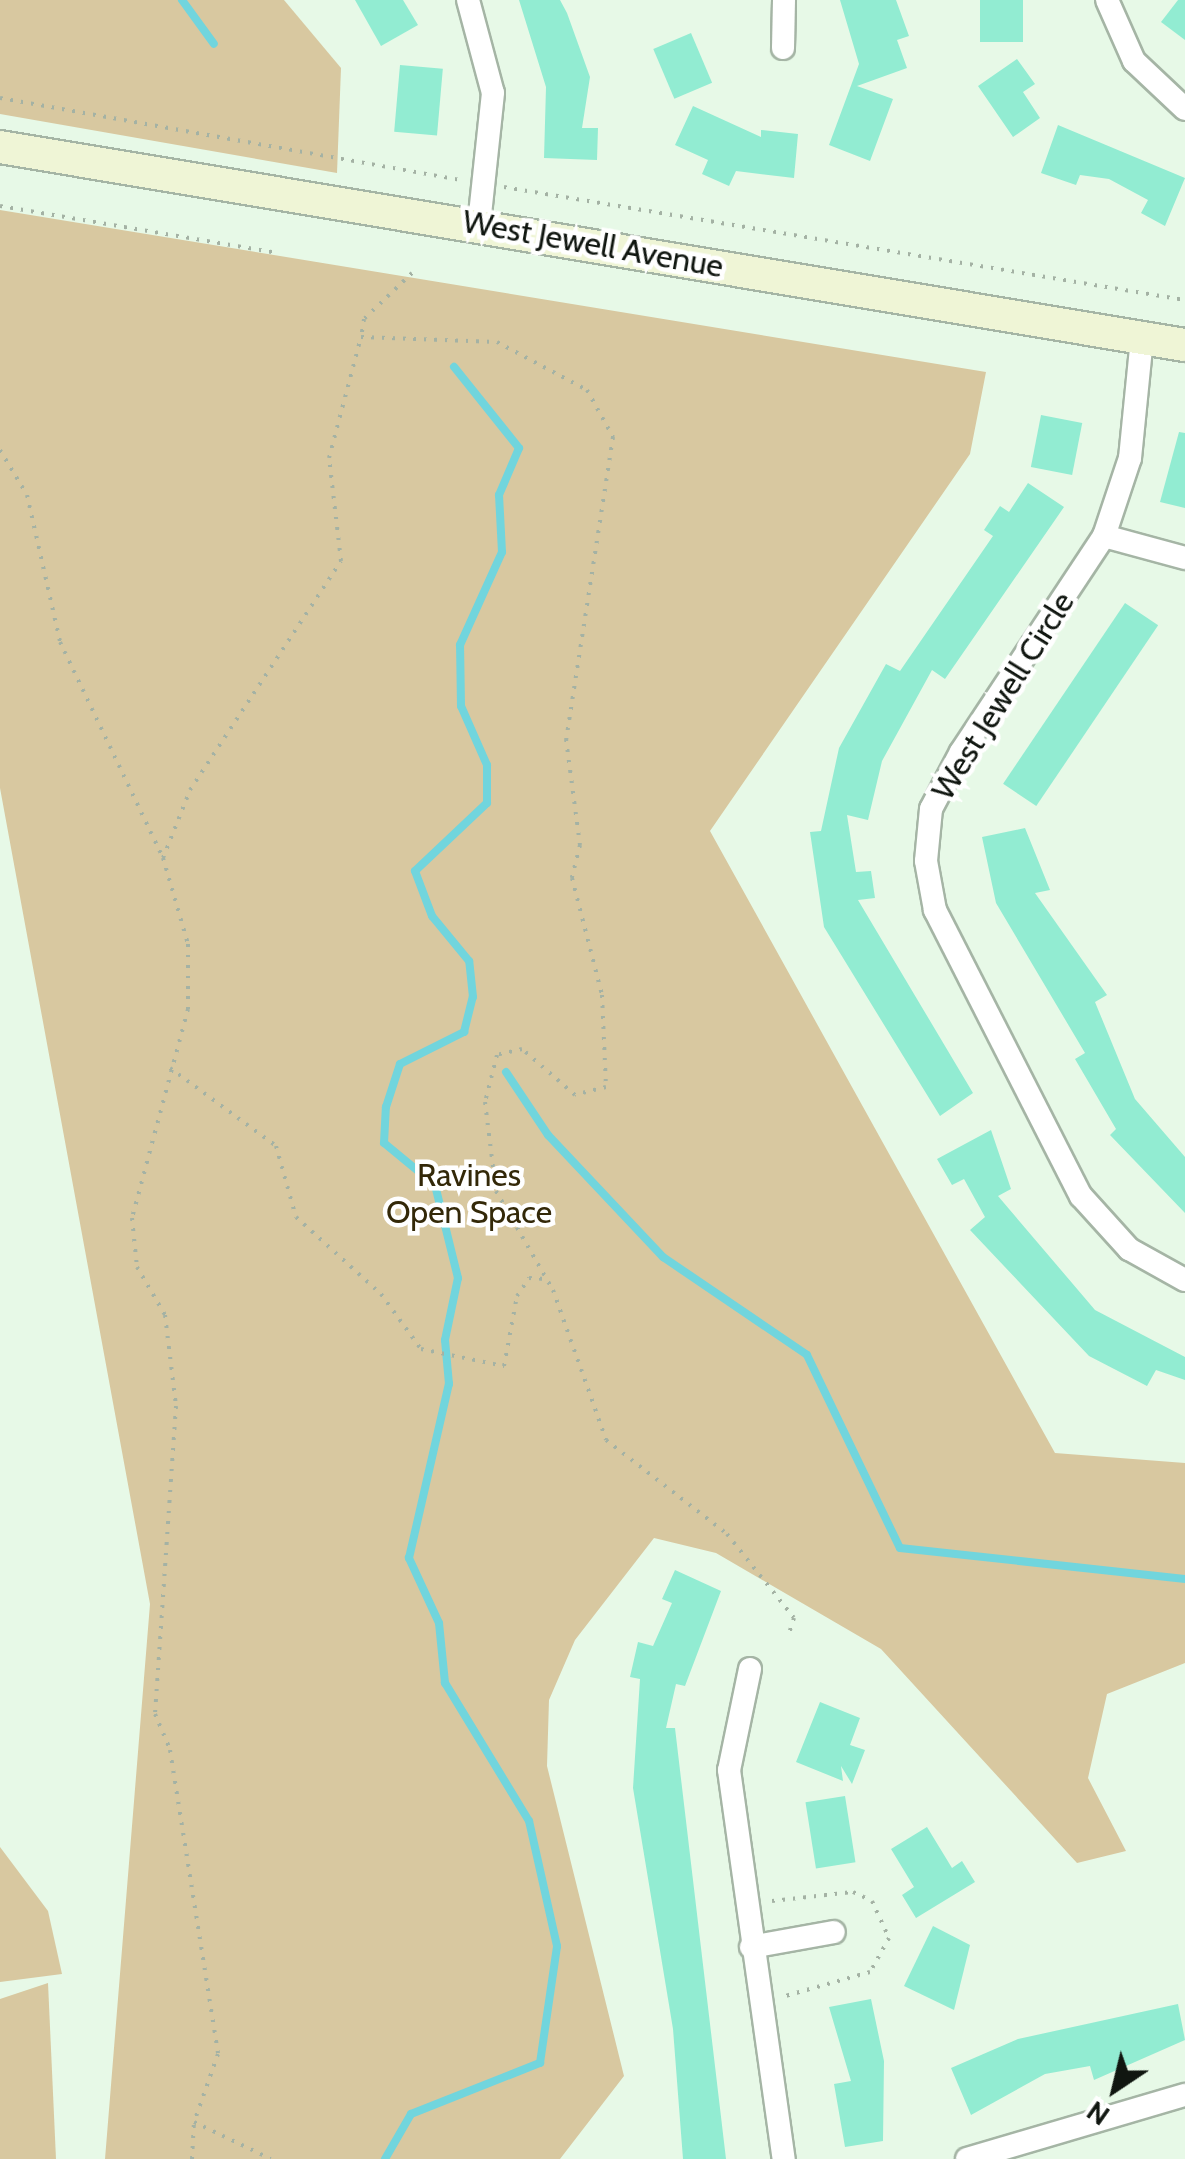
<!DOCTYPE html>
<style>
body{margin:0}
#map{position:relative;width:1185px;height:2159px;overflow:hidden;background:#e7f9e7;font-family:Cabin,sans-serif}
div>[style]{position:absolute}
.green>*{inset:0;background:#d8c8a0}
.stream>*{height:8px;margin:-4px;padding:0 4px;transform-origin:4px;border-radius:4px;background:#71d5dd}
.building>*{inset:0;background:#92ecd2;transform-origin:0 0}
.path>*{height:4px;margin-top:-2px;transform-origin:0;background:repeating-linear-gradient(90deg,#a4b2a4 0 2.5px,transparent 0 10.5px)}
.roads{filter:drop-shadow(2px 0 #a5b5a5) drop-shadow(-2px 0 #a5b5a5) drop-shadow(0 2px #a5b5a5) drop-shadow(0 -2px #a5b5a5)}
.minor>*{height:22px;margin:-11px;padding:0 11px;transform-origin:11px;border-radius:11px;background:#fff}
.secondary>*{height:32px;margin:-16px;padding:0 16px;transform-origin:16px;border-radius:16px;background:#eff5d6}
span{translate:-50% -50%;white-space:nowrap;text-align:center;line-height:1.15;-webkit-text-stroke:9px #fff;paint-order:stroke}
.street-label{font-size:32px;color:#101610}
.park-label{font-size:32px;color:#332808}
.north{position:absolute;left:1065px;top:2039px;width:100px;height:100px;-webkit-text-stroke:8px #fff;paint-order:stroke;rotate:215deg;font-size:28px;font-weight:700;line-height:40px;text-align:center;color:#101610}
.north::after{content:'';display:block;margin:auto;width:35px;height:45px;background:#101610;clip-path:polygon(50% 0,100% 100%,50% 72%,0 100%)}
</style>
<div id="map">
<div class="green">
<i style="clip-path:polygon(0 0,284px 0,341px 68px,337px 173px,0 114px)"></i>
<i style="clip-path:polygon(0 210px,986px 372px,970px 454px,710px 831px,1055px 1453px,1185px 1463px,1185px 1663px,1107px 1694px,1088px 1778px,1126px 1851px,1077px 1863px,881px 1649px,716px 1553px,654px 1538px,575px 1640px,549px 1700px,547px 1766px,624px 2076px,560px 2159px,105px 2159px,150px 1604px,0 788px)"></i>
<i style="clip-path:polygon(0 1847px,48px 1911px,62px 1974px,0 1982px)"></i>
<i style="clip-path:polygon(48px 1983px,56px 2159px,0 2159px,0 1999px)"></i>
</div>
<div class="stream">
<i style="left:182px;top:0;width:54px;rotate:54deg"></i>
<i style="left:506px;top:1072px;width:76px;rotate:56.3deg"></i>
<i style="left:548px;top:1135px;width:168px;rotate:46.7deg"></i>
<i style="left:663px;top:1257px;width:174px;rotate:34.2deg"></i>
<i style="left:807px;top:1355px;width:214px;rotate:64.3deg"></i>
<i style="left:900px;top:1548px;width:287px;rotate:6.2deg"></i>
<i style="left:385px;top:2159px;width:52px;rotate:-60deg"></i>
<i style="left:411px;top:2114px;width:139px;rotate:-21.6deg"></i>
<i style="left:540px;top:2063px;width:118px;rotate:-81.7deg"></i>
<i style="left:557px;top:1946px;width:128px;rotate:-102.6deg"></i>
<i style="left:529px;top:1821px;width:162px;rotate:-121.3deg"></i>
<i style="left:445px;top:1683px;width:60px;rotate:-95.7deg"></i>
<i style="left:439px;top:1623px;width:72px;rotate:-114.8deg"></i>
<i style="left:409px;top:1558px;width:179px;rotate:-77.1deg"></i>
<i style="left:449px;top:1384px;width:44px;rotate:-95.2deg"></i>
<i style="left:445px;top:1340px;width:63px;rotate:-78.2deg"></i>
<i style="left:458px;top:1278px;width:96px;rotate:-103.9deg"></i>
<i style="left:435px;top:1185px;width:66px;rotate:-140.5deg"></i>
<i style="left:384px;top:1143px;width:36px;rotate:-87deg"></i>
<i style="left:386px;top:1107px;width:45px;rotate:-72deg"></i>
<i style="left:400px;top:1064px;width:72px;rotate:-26.6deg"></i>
<i style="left:464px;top:1032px;width:36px;rotate:-76deg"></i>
<i style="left:473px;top:997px;width:36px;rotate:-96deg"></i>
<i style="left:469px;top:961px;width:58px;rotate:-129.4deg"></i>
<i style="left:432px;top:916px;width:48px;rotate:-110.7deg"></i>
<i style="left:415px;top:871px;width:99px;rotate:-43.4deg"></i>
<i style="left:487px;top:803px;width:38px;rotate:-90deg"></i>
<i style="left:487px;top:765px;width:64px;rotate:-113.8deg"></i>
<i style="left:461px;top:706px;width:61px;rotate:-90.9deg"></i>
<i style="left:460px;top:645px;width:102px;rotate:-65.7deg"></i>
<i style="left:502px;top:552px;width:57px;rotate:-93deg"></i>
<i style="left:499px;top:495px;width:51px;rotate:-66.9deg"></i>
<i style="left:519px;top:448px;width:104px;rotate:-128.7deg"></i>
</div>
<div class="building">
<i style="clip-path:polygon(355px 0,403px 0,418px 25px,381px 46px)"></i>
<i style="clip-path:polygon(519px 0,560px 0,567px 13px,590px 77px,582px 128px,598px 128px,597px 160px,544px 158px,546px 87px)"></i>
<i style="clip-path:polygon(840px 0,896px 0,909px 36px,897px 40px,907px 68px,857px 86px,893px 99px,870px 161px,829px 145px,859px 64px)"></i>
<i style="left:980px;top:0;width:43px;height:42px"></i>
<i style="clip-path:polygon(1178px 0,1185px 0,1185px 40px,1161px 22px)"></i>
<i style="left:691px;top:33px;width:54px;height:41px;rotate:67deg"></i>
<i style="clip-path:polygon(1017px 59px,1035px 84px,1023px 92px,1040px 118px,1013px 137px,978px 86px)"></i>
<i style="left:400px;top:65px;width:43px;height:67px;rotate:5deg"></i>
<i style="clip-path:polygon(693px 106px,761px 137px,761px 130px,798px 134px,794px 178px,736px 171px,729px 186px,702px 174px,708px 160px,675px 145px)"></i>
<i style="clip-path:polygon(1058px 125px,1185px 178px,1165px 226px,1141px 213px,1148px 200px,1109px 179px,1080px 175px,1076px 185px,1041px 173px)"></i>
<i style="left:1041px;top:415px;width:42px;height:53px;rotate:11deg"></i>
<i style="clip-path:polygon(1179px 432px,1185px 433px,1185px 508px,1160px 502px)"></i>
<i style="clip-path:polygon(1028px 483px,1064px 507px,945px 679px,932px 670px,882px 761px,868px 820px,847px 815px,856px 872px,871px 871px,875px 898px,858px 900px,973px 1093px,940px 1116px,824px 927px,810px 832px,821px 831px,839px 748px,886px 664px,900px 671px,993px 536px,984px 530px,1000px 506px,1009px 512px)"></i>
<i style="left:1125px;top:603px;width:40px;height:218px;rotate:34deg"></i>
<i style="clip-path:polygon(1025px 828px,1050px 890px,1035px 893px,1107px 995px,1095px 1002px,1135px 1099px,1185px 1157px,1185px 1213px,1110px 1135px,1116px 1129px,1075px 1059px,1085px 1053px,996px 903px,982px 837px)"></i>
<i style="clip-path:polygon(991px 1130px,1011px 1189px,998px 1196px,1095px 1310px,1185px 1357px,1185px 1380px,1156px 1370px,1147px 1386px,1089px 1356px,970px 1230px,985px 1217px,964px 1179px,952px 1185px,937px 1159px)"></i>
<i style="clip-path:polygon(675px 1570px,721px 1591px,685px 1686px,676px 1684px,666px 1728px,675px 1728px,726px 2159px,683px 2159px,673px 2029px,633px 1788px,640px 1679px,630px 1677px,638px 1642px,653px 1646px,672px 1603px,662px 1599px)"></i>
<i style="clip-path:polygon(820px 1702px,860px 1718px,850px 1745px,865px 1750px,852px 1784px,841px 1766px,843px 1781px,796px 1762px)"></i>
<i style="left:845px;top:1796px;width:67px;height:40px;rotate:81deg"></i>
<i style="clip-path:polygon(927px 1827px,952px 1868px,962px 1861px,975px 1882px,916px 1918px,902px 1895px,914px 1887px,891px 1849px)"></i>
<i style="clip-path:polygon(933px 1926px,970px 1945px,954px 2010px,904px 1986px)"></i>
<i style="clip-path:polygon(871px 1999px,884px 2061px,883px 2141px,845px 2147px,834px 2084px,851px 2081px,829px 2007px)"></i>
<i style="clip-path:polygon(1178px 2004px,1185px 2040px,1094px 2080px,1090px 2066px,1045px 2074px,971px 2115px,951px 2068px,1018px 2039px)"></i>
</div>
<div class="path">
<i style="left:0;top:98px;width:467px;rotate:10.1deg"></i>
<i style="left:504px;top:187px;width:690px;rotate:9.42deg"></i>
<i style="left:0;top:206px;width:277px;rotate:9.6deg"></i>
<i style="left:412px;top:273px;width:66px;rotate:136.2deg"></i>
<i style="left:364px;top:319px;width:18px;rotate:99deg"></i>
<i style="left:361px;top:337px;width:136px;rotate:2.1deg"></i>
<i style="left:497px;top:342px;width:102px;rotate:28.1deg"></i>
<i style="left:587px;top:390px;width:54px;rotate:61deg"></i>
<i style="left:613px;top:437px;width:306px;rotate:98.8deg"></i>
<i style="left:566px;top:739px;width:107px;rotate:82.5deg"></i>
<i style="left:580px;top:845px;width:34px;rotate:104deg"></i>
<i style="left:572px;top:878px;width:121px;rotate:75.6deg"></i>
<i style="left:602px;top:995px;width:92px;rotate:87.5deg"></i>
<i style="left:606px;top:1087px;width:32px;rotate:166deg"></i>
<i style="left:575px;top:1095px;width:70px;rotate:-139deg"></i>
<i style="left:522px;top:1049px;width:26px;rotate:167deg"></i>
<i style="left:497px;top:1055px;width:49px;rotate:104.3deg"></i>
<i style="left:485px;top:1102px;width:90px;rotate:83deg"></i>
<i style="left:496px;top:1191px;width:114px;rotate:60.1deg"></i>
<i style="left:553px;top:1290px;width:159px;rotate:70.5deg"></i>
<i style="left:606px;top:1440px;width:153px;rotate:37.8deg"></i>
<i style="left:727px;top:1534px;width:107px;rotate:51.4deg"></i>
<i style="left:794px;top:1618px;width:19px;rotate:108deg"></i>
<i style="left:0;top:450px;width:52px;rotate:59deg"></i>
<i style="left:27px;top:495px;width:151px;rotate:77.3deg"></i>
<i style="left:60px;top:642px;width:239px;rotate:64.5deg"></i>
<i style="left:163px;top:858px;width:90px;rotate:73.8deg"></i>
<i style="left:188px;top:944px;width:65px;rotate:90deg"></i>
<i style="left:188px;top:1009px;width:216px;rotate:105deg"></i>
<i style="left:132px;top:1218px;width:49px;rotate:84.2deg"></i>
<i style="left:137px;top:1267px;width:56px;rotate:59.7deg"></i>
<i style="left:165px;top:1315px;width:92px;rotate:83.1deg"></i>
<i style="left:176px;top:1406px;width:309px;rotate:93.9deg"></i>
<i style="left:155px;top:1714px;width:39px;rotate:67deg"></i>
<i style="left:170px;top:1750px;width:308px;rotate:81deg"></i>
<i style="left:218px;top:2054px;width:72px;rotate:109.4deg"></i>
<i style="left:163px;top:858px;width:73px;rotate:-68.3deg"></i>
<i style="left:190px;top:790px;width:274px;rotate:-56.6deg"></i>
<i style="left:341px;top:561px;width:104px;rotate:-96.6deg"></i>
<i style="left:329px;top:458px;width:125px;rotate:-75.2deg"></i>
<i style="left:170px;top:1068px;width:132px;rotate:36.3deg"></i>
<i style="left:276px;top:1146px;width:74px;rotate:74.3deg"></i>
<i style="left:296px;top:1217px;width:115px;rotate:42.2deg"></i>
<i style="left:381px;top:1294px;width:68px;rotate:54deg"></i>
<i style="left:421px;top:1349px;width:85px;rotate:11.6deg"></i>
<i style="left:504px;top:1366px;width:71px;rotate:-79.5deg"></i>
<i style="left:517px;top:1296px;width:22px;rotate:-56deg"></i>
<i style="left:529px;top:1278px;width:16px;rotate:4deg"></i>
<i style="left:772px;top:1901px;width:81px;rotate:-6.3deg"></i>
<i style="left:853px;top:1892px;width:21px;rotate:25deg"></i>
<i style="left:872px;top:1901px;width:41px;rotate:65.3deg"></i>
<i style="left:889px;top:1938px;width:39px;rotate:119deg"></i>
<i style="left:870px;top:1972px;width:88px;rotate:164.2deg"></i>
<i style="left:192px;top:2159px;width:37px;rotate:-87deg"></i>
<i style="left:194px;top:2122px;width:85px;rotate:25.7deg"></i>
</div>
<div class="roads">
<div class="minor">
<i style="left:468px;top:0;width:96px;rotate:75deg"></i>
<i style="left:493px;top:93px;width:133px;rotate:96.1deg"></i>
<i style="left:1107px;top:0;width:67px;rotate:66.1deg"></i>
<i style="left:1134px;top:61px;width:70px;rotate:43.3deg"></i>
<i style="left:783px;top:48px;width:48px;rotate:-88.8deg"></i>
<i style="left:1142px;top:338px;width:121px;rotate:95.7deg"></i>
<i style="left:1130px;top:458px;width:82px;rotate:108.4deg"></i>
<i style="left:1104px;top:536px;width:259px;rotate:123.5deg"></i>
<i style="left:961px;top:752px;width:64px;rotate:117.8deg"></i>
<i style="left:931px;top:809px;width:52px;rotate:95.5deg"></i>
<i style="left:926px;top:861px;width:50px;rotate:79.6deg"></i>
<i style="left:935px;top:910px;width:321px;rotate:63deg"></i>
<i style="left:1081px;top:1196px;width:72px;rotate:47.8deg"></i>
<i style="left:1129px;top:1249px;width:64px;rotate:29deg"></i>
<i style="left:1104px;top:536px;width:84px;rotate:15.2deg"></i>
<i style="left:750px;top:1669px;width:103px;rotate:101.7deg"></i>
<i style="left:729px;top:1770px;width:393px;rotate:82deg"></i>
<i style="left:751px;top:1947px;width:84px;rotate:-10.2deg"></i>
<i style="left:967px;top:2159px;width:227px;rotate:-16.4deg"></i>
</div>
<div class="secondary">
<i style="left:0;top:147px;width:1201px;rotate:9.49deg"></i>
</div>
</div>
<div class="street-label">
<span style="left:593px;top:244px;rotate:10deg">West Jewell Avenue</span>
<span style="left:1003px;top:696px;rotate:-58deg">West Jewell Circle</span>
</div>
<div class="park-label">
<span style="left:469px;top:1194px">Ravines<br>Open Space</span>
</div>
<div class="north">N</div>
</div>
